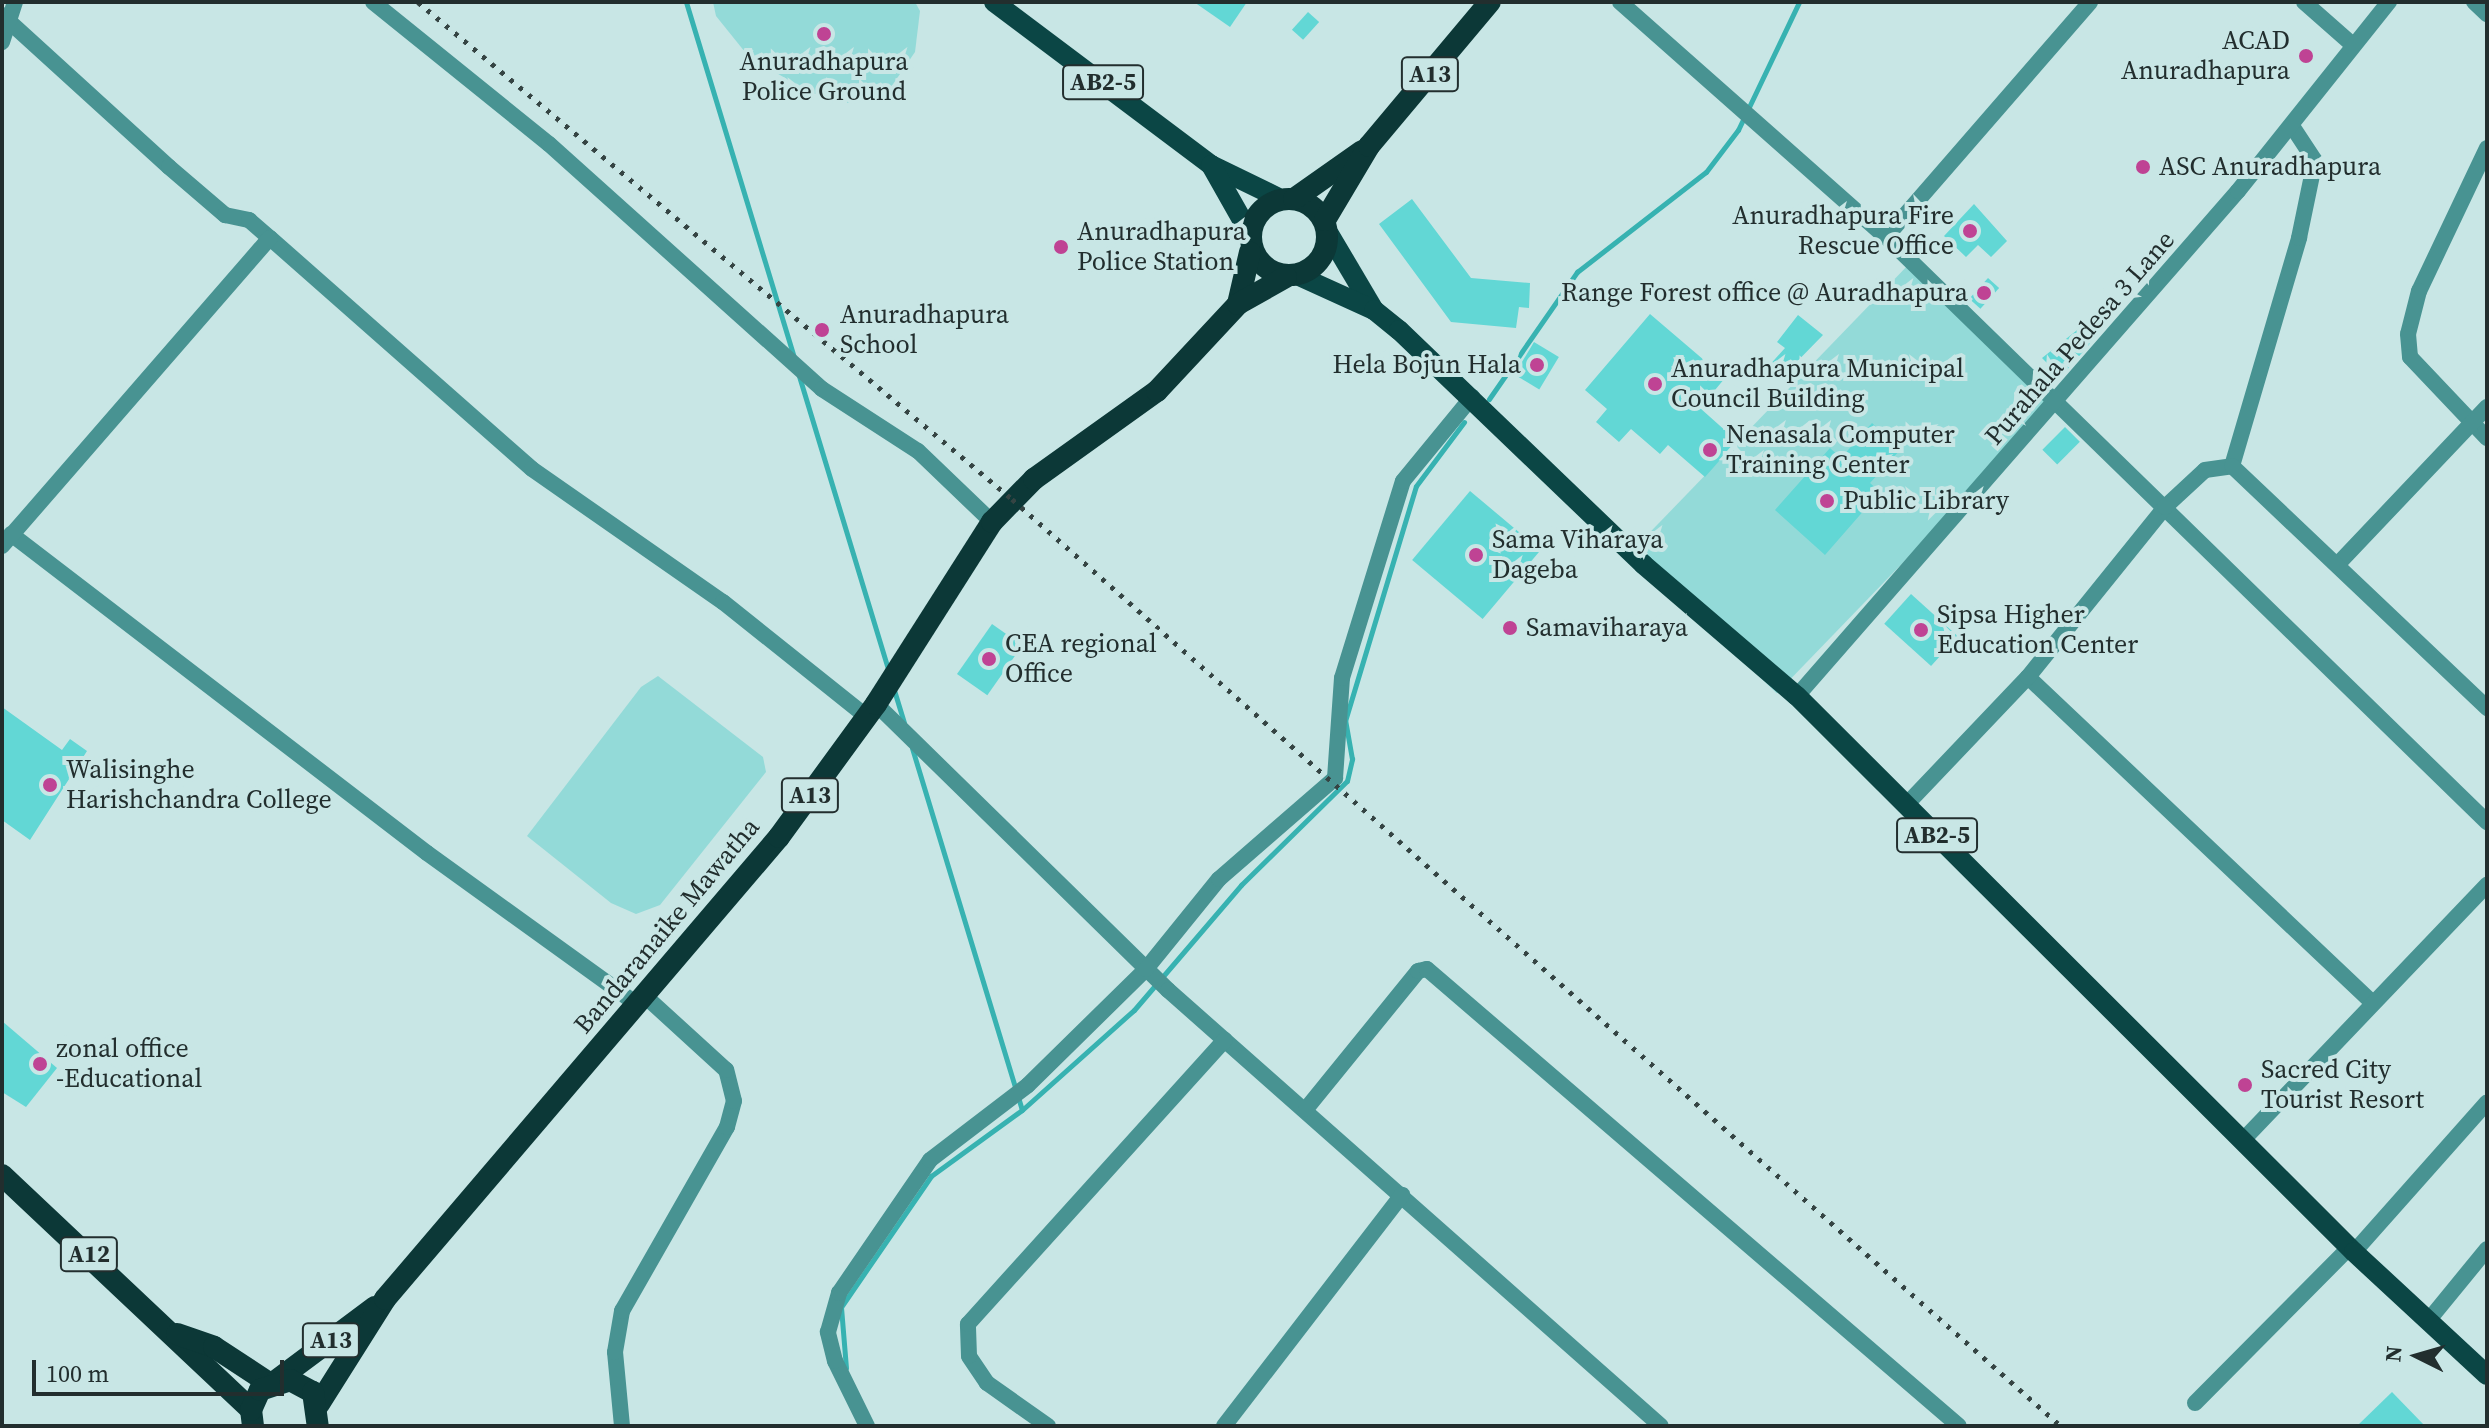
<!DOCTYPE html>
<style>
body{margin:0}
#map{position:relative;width:2489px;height:1428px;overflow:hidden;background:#c8e6e5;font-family:"Source Serif 4",serif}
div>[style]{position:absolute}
.green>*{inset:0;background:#93dad8;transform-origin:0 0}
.stream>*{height:5px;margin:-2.5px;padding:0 2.5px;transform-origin:2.5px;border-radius:2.5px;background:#37b2b1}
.building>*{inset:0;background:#62d7d5;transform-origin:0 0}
.minor>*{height:16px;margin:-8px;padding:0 8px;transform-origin:8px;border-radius:8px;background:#489392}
.tertiary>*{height:16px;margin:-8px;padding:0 8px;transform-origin:8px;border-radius:8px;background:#489392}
.primary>*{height:20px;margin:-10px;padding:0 10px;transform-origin:10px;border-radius:10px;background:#0b4645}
.trunk>*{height:22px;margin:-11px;padding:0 11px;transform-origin:11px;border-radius:11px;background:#0c3837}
.trunk>.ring{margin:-11px;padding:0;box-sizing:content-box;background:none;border:22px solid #0c3837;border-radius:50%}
.rail>*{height:5px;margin-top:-2.5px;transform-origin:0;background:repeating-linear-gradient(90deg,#354443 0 4px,transparent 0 12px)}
.dots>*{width:22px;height:22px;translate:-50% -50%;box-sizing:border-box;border:4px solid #c8e6e5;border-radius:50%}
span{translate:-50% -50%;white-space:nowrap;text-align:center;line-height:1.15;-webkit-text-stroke:8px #c8e6e5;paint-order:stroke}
.shield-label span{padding:2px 6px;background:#c8e6e5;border:2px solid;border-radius:6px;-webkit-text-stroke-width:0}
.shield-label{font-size:24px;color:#222e2e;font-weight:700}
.poi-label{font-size:26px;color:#222e2e}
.right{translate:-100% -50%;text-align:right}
.left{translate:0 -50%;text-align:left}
.street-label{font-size:26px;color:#222e2e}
.frame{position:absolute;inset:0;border:4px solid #222e2e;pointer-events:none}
.north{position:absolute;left:2377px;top:1316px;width:80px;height:80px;-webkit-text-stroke:6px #c8e6e5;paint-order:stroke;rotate:275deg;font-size:22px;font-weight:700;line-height:32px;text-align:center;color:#222e2e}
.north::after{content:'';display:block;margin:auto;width:28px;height:36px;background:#222e2e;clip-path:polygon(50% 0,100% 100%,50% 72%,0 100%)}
.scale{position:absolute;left:32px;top:1360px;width:252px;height:36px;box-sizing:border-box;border:4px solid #222e2e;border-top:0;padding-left:10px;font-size:24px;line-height:28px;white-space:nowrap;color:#222e2e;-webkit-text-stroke:6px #c8e6e5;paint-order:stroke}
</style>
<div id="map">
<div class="green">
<i style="clip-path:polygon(713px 2px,915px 2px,920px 11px,915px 52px,887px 93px,847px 103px,809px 92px,749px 57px,716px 16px)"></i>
<i style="left:1912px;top:261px;width:203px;height:405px;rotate:44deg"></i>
<i style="clip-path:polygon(658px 676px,763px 757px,766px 772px,660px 905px,636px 914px,611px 903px,527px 836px,641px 687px)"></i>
</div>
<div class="stream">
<i style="left:686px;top:2px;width:369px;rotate:73.1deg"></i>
<i style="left:799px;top:376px;width:310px;rotate:73.1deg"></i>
<i style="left:1489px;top:399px;width:155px;rotate:-55.3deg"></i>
<i style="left:1577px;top:272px;width:163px;rotate:-37.8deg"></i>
<i style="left:1706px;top:172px;width:53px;rotate:-52.7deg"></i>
<i style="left:1738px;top:130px;width:142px;rotate:-64.5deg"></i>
<i style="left:894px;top:690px;width:34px;rotate:73deg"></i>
<i style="left:912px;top:748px;width:378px;rotate:73.1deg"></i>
<i style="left:846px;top:1368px;width:61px;rotate:-94.7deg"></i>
<i style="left:841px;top:1307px;width:159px;rotate:-55.5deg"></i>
<i style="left:931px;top:1176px;width:112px;rotate:-36deg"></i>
<i style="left:1022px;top:1110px;width:150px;rotate:-41.8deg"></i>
<i style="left:1134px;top:1010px;width:165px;rotate:-49.4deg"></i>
<i style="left:1241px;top:885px;width:148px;rotate:-44.5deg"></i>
<i style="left:1347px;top:781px;width:23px;rotate:-77deg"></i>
<i style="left:1352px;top:759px;width:39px;rotate:-100deg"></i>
<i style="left:1345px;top:721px;width:245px;rotate:-73.2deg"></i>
<i style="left:1416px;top:486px;width:80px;rotate:-53.1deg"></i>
</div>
<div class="building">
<i style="clip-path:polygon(1194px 2px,1247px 2px,1230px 27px)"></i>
<i style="left:1308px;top:12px;width:15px;height:24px;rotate:42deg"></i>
<i style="clip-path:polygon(1412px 199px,1471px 278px,1530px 283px,1529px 308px,1519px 307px,1516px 328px,1451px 322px,1379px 224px)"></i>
<i style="clip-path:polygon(1974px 204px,2007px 241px,1991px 257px,1978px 245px,1966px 257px,1944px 236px)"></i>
<i style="left:1988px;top:278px;width:15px;height:28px;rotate:42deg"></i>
<i style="clip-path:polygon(1650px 314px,1725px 378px,1700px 408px,1737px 441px,1705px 477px,1668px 445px,1660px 454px,1631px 429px,1619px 442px,1596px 422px,1607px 409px,1585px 390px)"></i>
<i style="clip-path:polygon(1798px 315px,1823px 335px,1779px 380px,1766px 369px,1785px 348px,1777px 342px)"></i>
<i style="clip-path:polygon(2081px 327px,2092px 336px,2089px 345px,2065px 372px,2058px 363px,2052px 368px,2042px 358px)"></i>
<i style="left:1534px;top:342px;width:29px;height:38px;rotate:31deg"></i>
<i style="clip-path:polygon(1872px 423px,1901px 449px,1870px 483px,1880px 492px,1825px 555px,1775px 510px,1830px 448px,1841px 458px)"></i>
<i style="left:2065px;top:427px;width:21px;height:32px;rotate:45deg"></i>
<i style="left:1470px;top:491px;width:92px;height:90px;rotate:40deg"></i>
<i style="left:1911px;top:594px;width:63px;height:40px;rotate:42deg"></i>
<i style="left:992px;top:624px;width:37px;height:61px;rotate:35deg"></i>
<i style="clip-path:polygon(2px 707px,62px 750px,70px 739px,87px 751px,30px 840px,2px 820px)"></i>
<i style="clip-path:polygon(2px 1021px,57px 1068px,26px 1107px,2px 1092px)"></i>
<i style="clip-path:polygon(2392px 1392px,2425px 1426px,2357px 1426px)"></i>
</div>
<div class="minor">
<i style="left:373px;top:2px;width:226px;rotate:38.9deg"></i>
<i style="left:549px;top:144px;width:367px;rotate:41.9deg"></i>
<i style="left:822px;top:389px;width:114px;rotate:32.9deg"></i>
<i style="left:918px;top:451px;width:103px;rotate:43.8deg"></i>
<i style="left:1620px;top:2px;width:355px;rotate:41.5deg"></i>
<i style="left:1886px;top:237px;width:839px;rotate:44.23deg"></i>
<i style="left:2304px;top:2px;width:65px;rotate:41.3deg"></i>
<i style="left:2px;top:15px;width:226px;rotate:42.3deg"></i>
<i style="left:169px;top:167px;width:74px;rotate:40.6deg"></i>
<i style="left:225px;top:215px;width:25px;rotate:12deg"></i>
<i style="left:249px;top:220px;width:28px;rotate:41deg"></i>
<i style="left:270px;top:238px;width:349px;rotate:41.4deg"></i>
<i style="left:532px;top:469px;width:233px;rotate:34.9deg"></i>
<i style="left:723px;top:602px;width:183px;rotate:38.6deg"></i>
<i style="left:2px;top:42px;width:42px;rotate:-72deg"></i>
<i style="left:2487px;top:148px;width:158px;rotate:115.4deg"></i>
<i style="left:2419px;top:291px;width:44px;rotate:104.3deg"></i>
<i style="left:2408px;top:334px;width:23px;rotate:85deg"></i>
<i style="left:2410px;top:357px;width:112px;rotate:46.5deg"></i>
<i style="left:1886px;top:237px;width:311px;rotate:-49deg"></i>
<i style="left:2232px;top:466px;width:238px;rotate:-73.6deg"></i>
<i style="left:2299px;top:238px;width:79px;rotate:-78.3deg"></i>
<i style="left:2315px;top:161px;width:42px;rotate:-123.3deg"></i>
<i style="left:11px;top:534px;width:524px;rotate:37.48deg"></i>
<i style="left:427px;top:853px;width:260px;rotate:35.8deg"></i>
<i style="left:2px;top:546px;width:408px;rotate:-49deg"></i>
<i style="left:2337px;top:565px;width:218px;rotate:-46.5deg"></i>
<i style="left:2028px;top:677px;width:473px;rotate:43.4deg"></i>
<i style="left:1797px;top:696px;width:670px;rotate:-48.87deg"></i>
<i style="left:2238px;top:191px;width:242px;rotate:-51.4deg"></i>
<i style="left:876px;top:704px;width:409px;rotate:44.4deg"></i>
<i style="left:1168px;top:990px;width:658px;rotate:41.49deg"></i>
<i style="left:1906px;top:805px;width:177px;rotate:-46.4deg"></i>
<i style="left:2028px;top:677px;width:218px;rotate:-51.1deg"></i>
<i style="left:2165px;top:507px;width:54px;rotate:-42.8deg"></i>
<i style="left:2205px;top:470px;width:27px;rotate:-8deg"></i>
<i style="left:2232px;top:466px;width:352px;rotate:43.5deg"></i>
<i style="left:1306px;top:1109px;width:178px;rotate:-50.9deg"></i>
<i style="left:1418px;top:971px;width:9px;rotate:-13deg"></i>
<i style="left:1427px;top:969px;width:701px;rotate:40.66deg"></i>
<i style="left:2244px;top:1139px;width:352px;rotate:-46.3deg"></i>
<i style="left:2354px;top:1252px;width:200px;rotate:-48.4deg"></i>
<i style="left:2195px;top:1403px;width:220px;rotate:-45.2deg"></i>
<i style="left:622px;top:1426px;width:74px;rotate:-95.4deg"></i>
<i style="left:615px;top:1352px;width:42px;rotate:-80.3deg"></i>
<i style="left:622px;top:1311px;width:212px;rotate:-60.3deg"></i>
<i style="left:727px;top:1127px;width:27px;rotate:-75deg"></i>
<i style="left:734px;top:1101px;width:32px;rotate:-104deg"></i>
<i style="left:726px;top:1070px;width:110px;rotate:-137.6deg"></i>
<i style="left:867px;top:1426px;width:72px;rotate:-116.2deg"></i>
<i style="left:835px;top:1361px;width:30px;rotate:-104deg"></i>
<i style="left:828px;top:1332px;width:41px;rotate:-74.2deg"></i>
<i style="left:839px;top:1293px;width:161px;rotate:-55.6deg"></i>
<i style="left:930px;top:1160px;width:123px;rotate:-37.4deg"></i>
<i style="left:1028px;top:1085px;width:165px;rotate:-44.5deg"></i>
<i style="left:1146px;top:969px;width:116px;rotate:-51deg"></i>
<i style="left:1219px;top:879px;width:154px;rotate:-41deg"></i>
<i style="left:1335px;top:778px;width:100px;rotate:-86deg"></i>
<i style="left:1342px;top:678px;width:206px;rotate:-72.8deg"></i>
<i style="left:1403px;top:481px;width:109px;rotate:-50.6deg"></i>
<i style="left:1048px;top:1426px;width:75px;rotate:-144.8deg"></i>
<i style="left:987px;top:1383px;width:32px;rotate:-124deg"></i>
<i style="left:969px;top:1356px;width:32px;rotate:-92deg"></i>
<i style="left:968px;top:1324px;width:383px;rotate:-47.9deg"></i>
<i style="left:1224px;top:1426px;width:292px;rotate:-52.4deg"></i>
</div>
<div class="tertiary">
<i style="left:2474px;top:2px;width:18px;rotate:43deg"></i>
<i style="left:2428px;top:1321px;width:93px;rotate:-50.7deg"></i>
</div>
<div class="primary">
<i style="left:994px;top:2px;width:271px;rotate:36.9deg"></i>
<i style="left:1211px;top:165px;width:73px;rotate:25.9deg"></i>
<i style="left:1211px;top:165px;width:79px;rotate:60.5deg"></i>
<i style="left:1329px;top:234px;width:88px;rotate:59.4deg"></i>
<i style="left:1299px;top:276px;width:82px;rotate:24.4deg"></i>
<i style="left:1374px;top:310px;width:32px;rotate:39deg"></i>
<i style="left:1399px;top:330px;width:339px;rotate:43.8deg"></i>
<i style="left:1644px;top:565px;width:201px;rotate:40.6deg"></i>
<i style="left:1797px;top:696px;width:787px;rotate:44.95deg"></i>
<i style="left:2354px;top:1252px;width:181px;rotate:42.8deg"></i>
</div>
<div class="trunk">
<i class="ring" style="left:1251px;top:199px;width:54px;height:54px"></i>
<i style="left:1294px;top:199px;width:83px;rotate:-35.2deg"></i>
<i style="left:1325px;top:220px;width:86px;rotate:-59.3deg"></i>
<i style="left:1369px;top:146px;width:188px;rotate:-50deg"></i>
<i style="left:1238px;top:304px;width:53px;rotate:-77deg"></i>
<i style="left:2px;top:1175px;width:342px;rotate:43.3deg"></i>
<i style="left:177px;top:1334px;width:39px;rotate:19deg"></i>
<i style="left:214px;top:1347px;width:66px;rotate:33.2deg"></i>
<i style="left:277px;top:1380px;width:122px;rotate:-36.7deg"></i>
<i style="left:319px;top:1404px;width:124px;rotate:-57.8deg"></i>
<i style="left:385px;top:1299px;width:607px;rotate:-49.54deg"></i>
<i style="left:779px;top:837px;width:165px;rotate:-53.9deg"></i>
<i style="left:876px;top:704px;width:216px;rotate:-57.5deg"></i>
<i style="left:992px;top:522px;width:60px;rotate:-45.7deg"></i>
<i style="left:1034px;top:479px;width:151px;rotate:-35.6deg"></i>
<i style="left:1157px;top:391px;width:119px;rotate:-47deg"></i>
<i style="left:1238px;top:304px;width:55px;rotate:-29.4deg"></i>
<i style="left:253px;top:1426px;width:16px;rotate:-97deg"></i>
<i style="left:251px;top:1410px;width:22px;rotate:-66deg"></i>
<i style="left:260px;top:1390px;width:32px;rotate:-18deg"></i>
<i style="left:290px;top:1380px;width:26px;rotate:28deg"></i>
<i style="left:313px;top:1392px;width:34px;rotate:82deg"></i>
</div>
<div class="rail">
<i style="left:418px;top:2px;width:774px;rotate:39.92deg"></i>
<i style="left:1012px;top:499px;width:1400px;rotate:41.47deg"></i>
</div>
<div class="dots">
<i style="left:824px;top:34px;background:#bf4394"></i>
<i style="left:2306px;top:56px;background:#bf4394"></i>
<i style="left:2143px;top:167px;background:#bf4394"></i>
<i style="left:1970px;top:231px;background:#bf4394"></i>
<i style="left:1061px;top:247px;background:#bf4394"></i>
<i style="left:1984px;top:293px;background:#bf4394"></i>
<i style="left:822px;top:330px;background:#bf4394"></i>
<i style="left:1537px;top:365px;background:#bf4394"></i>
<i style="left:1655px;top:384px;background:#bf4394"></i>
<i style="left:1710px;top:450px;background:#bf4394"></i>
<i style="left:1827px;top:501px;background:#bf4394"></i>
<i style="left:1476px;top:555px;background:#bf4394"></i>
<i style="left:1510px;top:628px;background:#bf4394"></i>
<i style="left:1921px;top:630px;background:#bf4394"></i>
<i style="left:989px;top:659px;background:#bf4394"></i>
<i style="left:50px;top:785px;background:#bf4394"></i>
<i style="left:40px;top:1064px;background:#bf4394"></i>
<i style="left:2245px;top:1085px;background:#bf4394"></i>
</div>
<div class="shield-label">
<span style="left:1430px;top:74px">A13</span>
<span style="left:1103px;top:82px">AB2-5</span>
<span style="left:810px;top:795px">A13</span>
<span style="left:1937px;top:835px">AB2-5</span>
<span style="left:89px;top:1254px">A12</span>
<span style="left:331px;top:1340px">A13</span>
</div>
<div class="poi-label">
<span class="right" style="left:2290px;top:56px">ACAD<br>Anuradhapura</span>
<span style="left:824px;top:77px">Anuradhapura<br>Police Ground</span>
<span class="left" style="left:2159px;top:167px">ASC Anuradhapura</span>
<span class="right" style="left:1954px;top:231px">Anuradhapura Fire<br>Rescue Office</span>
<span class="left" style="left:1077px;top:247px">Anuradhapura<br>Police Station</span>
<span class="right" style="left:1968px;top:293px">Range Forest office @ Auradhapura</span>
<span class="left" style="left:840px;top:330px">Anuradhapura<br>School</span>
<span class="right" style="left:1521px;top:365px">Hela Bojun Hala</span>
<span class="left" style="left:1671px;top:384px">Anuradhapura Municipal<br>Council Building</span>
<span class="left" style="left:1726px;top:450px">Nenasala Computer<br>Training Center</span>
<span class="left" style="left:1843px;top:501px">Public Library</span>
<span class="left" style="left:1492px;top:555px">Sama Viharaya<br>Dageba</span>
<span class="left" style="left:1937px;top:630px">Sipsa Higher<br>Education Center</span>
<span class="left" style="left:1526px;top:628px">Samaviharaya</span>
<span class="left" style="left:1005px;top:659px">CEA regional<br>Office</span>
<span class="left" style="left:66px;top:785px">Walisinghe<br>Harishchandra College</span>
<span class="left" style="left:56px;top:1064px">zonal office<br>-Educational</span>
<span class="left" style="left:2261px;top:1085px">Sacred City<br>Tourist Resort</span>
</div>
<div class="street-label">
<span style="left:2080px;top:338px;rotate:-49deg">Purahala Pedesa 3 Lane</span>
<span style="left:667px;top:926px;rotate:-50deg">Bandaranaike Mawatha</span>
</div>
<div class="frame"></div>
<div class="north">N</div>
<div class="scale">100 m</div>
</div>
